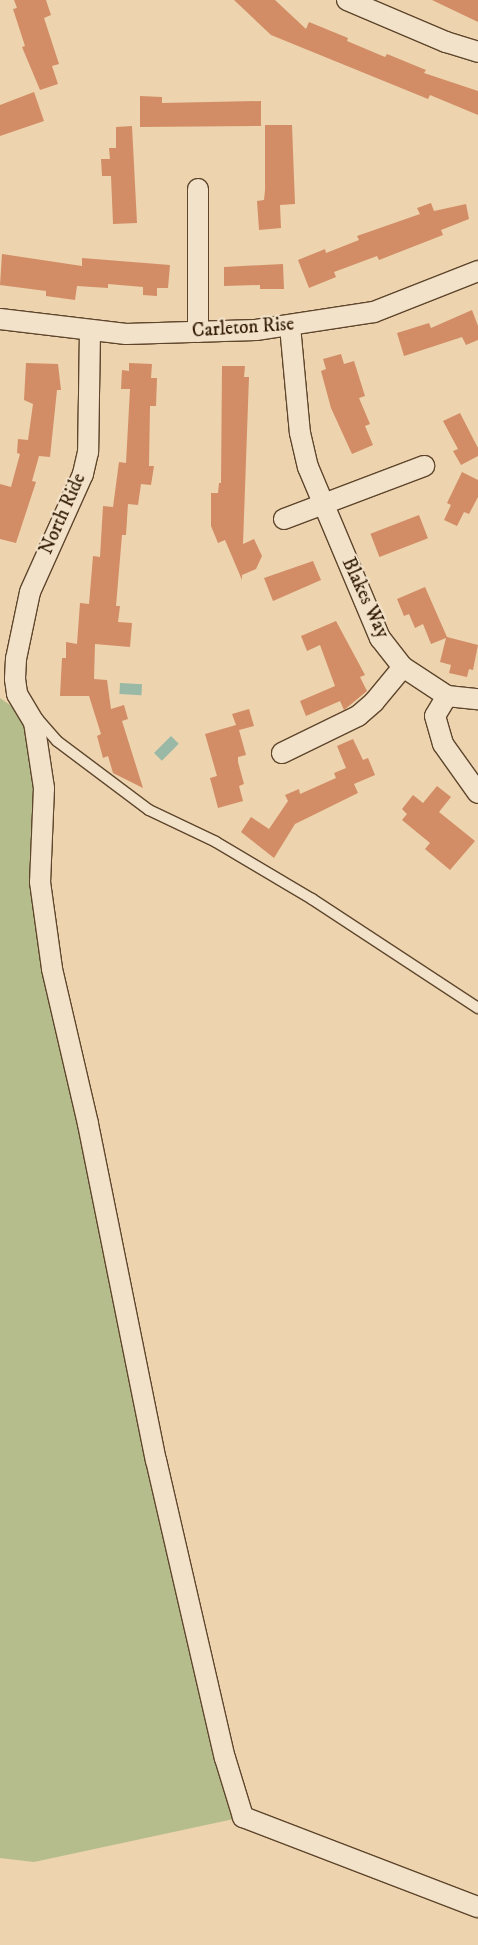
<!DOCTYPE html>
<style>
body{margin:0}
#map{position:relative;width:478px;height:1945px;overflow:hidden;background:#edd3ae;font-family:"IM FELL DW Pica",serif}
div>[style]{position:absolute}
.green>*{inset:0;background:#b5bd8c}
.water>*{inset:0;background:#9ab8a6;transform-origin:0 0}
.building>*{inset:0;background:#d28d66;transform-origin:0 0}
.roads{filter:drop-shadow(1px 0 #5e462c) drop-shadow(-1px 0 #5e462c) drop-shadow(0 1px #5e462c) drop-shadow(0 -1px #5e462c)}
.service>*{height:10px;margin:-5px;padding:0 5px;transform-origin:5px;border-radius:5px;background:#f3e2ca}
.minor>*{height:20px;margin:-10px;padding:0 10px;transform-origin:10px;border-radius:10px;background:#f3e2ca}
span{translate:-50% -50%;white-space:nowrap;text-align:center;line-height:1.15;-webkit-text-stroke:4.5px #f3e2ca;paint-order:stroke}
.street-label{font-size:19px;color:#2f1700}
</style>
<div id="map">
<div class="green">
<i style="clip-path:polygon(0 698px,34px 722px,40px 882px,243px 1817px,34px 1862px,0 1858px)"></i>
</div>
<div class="water">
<i style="left:120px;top:683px;width:22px;height:11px;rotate:3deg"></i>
<i style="left:171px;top:736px;width:11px;height:24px;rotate:45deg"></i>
</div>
<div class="building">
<i style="clip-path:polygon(14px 0,46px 0,51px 15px,44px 18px,59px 64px,52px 66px,58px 84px,40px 90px,22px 47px,25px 46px,13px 9px,17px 8px)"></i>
<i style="clip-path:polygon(234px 0,275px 0,306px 29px,309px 22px,348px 38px,347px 41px,385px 57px,387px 54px,426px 70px,424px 73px,478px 91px,478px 115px,430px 95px,428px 99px,271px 35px)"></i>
<i style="clip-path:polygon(432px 0,478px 0,478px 22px)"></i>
<i style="clip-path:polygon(34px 92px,44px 121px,0 136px,0 105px)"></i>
<i style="clip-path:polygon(140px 96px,162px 97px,162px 103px,261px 101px,261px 126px,140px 127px)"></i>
<i style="clip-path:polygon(265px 125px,292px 125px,295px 204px,280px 205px,281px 228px,259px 230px,257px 201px,264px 200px,265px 190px)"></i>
<i style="clip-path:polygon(132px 126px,137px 223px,113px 224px,111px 176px,102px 176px,101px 159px,110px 159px,109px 148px,116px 148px,116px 127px)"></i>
<i style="clip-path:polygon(431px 203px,434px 211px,466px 204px,469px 219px,441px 230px,443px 235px,379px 260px,377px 256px,334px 272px,336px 277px,309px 288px,298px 260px,325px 249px,326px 253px,359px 240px,357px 236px,420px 214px,417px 208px)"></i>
<i style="clip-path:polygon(2px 254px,82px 266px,82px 258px,170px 265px,168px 288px,157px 288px,157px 296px,143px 295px,143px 287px,108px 284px,108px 288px,77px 286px,75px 300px,46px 296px,46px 291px,0 285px)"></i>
<i style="clip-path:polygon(283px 264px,284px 289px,260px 289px,260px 285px,224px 286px,224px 267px)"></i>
<i style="clip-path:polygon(472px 310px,478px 326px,478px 340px,466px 345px,462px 337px,404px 356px,397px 333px,429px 323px,431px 328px)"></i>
<i style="clip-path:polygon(341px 354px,344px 364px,354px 361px,365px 396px,359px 398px,370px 424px,365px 426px,373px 445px,352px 454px,331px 408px,321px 371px,326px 369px,323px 359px)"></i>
<i style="clip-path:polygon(26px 363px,58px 364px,61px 390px,57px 390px,50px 457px,39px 456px,32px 481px,36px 482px,16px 543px,0 539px,0 484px,11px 487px,20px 454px,17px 453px,18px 439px,28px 440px,33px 404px,24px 400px)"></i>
<i style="clip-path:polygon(129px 363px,152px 364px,151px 378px,157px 378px,156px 406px,150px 406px,149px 466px,154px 466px,151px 485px,141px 484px,138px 505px,128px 504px,126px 535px,122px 535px,116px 606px,120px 606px,118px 622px,132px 623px,130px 647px,95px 644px,94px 679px,107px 680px,111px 709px,124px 705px,128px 719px,122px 721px,143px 788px,113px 773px,108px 756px,103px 758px,97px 736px,101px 734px,89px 696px,60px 696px,62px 658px,66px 658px,66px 642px,77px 644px,80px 603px,89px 604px,93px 556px,100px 557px,103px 506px,113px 507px,119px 462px,126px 463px,130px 389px,121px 389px,122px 370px,129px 371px)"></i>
<i style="clip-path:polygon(222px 366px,245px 366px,244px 377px,249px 377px,243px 544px,254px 539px,262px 556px,256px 569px,242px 575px,242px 580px,225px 540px,218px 543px,211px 526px,211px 493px,218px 493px,219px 483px,221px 483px)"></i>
<i style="clip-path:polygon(460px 413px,478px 448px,478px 456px,461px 465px,453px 451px,458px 449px,443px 421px)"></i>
<i style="clip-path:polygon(462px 472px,478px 480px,478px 497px,469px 514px,464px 512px,457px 526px,444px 520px,451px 505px,447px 503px)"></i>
<i style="left:419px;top:515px;width:25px;height:52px;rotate:69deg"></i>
<i style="clip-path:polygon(313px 561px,321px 580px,273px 601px,264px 578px)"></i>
<i style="clip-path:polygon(425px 587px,447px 637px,478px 645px,473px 670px,469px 669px,467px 677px,449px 673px,451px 665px,440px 662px,446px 638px,431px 644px,423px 624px,415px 628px,409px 614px,404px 616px,397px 599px)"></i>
<i style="clip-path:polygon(336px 621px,365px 675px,360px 677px,367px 691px,344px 710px,340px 701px,306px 716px,300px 701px,335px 686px,320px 645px,307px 651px,301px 636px)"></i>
<i style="clip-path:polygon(249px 709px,254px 726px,239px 730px,246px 755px,238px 757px,238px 762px,244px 784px,239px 786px,243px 801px,218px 808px,210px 778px,217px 776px,205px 734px,236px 725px,232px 714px)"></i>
<i style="clip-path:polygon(353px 739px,363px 760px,368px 758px,375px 775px,354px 784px,358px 793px,295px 824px,274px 858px,241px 832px,251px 817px,269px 829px,288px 801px,285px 795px,299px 789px,300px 794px,336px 778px,334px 773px,346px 768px,337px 746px)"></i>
<i style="clip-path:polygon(437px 786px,451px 797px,439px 812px,475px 841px,450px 870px,425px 849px,430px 843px,402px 820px,407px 814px,402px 809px,413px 795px,423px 803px)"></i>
</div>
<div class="roads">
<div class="service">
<i style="left:37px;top:718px;width:30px;rotate:49deg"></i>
<i style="left:57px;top:741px;width:115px;rotate:36.9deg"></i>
<i style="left:149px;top:810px;width:74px;rotate:25.5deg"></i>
<i style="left:216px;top:842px;width:112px;rotate:30.7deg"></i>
<i style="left:312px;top:899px;width:199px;rotate:33.3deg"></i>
</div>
<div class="minor">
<i style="left:347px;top:0;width:108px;rotate:23deg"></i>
<i style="left:446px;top:42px;width:34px;rotate:17deg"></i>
<i style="left:0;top:319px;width:127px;rotate:6.8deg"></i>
<i style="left:126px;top:334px;width:130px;rotate:-1.8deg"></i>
<i style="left:256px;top:330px;width:119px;rotate:-8.7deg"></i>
<i style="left:374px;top:312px;width:112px;rotate:-21.5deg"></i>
<i style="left:290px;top:326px;width:107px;rotate:84.7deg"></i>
<i style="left:300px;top:433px;width:35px;rotate:77deg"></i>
<i style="left:308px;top:467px;width:186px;rotate:67.2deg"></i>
<i style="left:380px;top:638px;width:37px;rotate:52deg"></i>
<i style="left:403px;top:667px;width:53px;rotate:33.4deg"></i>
<i style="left:447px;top:696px;width:31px;rotate:6deg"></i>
<i style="left:90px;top:331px;width:121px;rotate:90.9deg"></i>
<i style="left:88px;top:452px;width:23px;rotate:103deg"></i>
<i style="left:83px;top:474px;width:129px;rotate:114.2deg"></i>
<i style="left:30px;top:592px;width:68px;rotate:101.8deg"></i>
<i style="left:16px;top:659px;width:20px;rotate:93deg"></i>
<i style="left:15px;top:679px;width:15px;rotate:82deg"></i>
<i style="left:17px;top:694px;width:33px;rotate:59deg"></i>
<i style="left:34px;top:722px;width:67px;rotate:81.4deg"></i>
<i style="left:44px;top:788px;width:94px;rotate:92.4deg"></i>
<i style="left:40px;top:882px;width:88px;rotate:82.1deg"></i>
<i style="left:52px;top:969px;width:159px;rotate:76.9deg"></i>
<i style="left:88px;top:1124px;width:343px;rotate:78.6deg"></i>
<i style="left:156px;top:1460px;width:306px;rotate:77deg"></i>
<i style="left:225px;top:1758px;width:62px;rotate:73deg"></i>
<i style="left:243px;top:1817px;width:252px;rotate:21deg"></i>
<i style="left:198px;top:332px;width:143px;rotate:-90deg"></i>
<i style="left:284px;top:519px;width:150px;rotate:-20.7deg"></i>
<i style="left:447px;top:696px;width:23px;rotate:121deg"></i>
<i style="left:435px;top:716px;width:29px;rotate:74deg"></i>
<i style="left:443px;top:744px;width:60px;rotate:54.5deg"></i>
<i style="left:282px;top:753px;width:85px;rotate:-26deg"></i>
<i style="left:358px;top:716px;width:21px;rotate:-41deg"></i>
<i style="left:374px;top:702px;width:45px;rotate:-50.4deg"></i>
</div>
</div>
<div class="street-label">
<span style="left:243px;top:328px;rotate:-4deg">Carleton Rise</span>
<span style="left:63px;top:514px;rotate:-66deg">North Ride</span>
<span style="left:365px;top:598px;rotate:65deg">Blakes Way</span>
</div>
</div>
